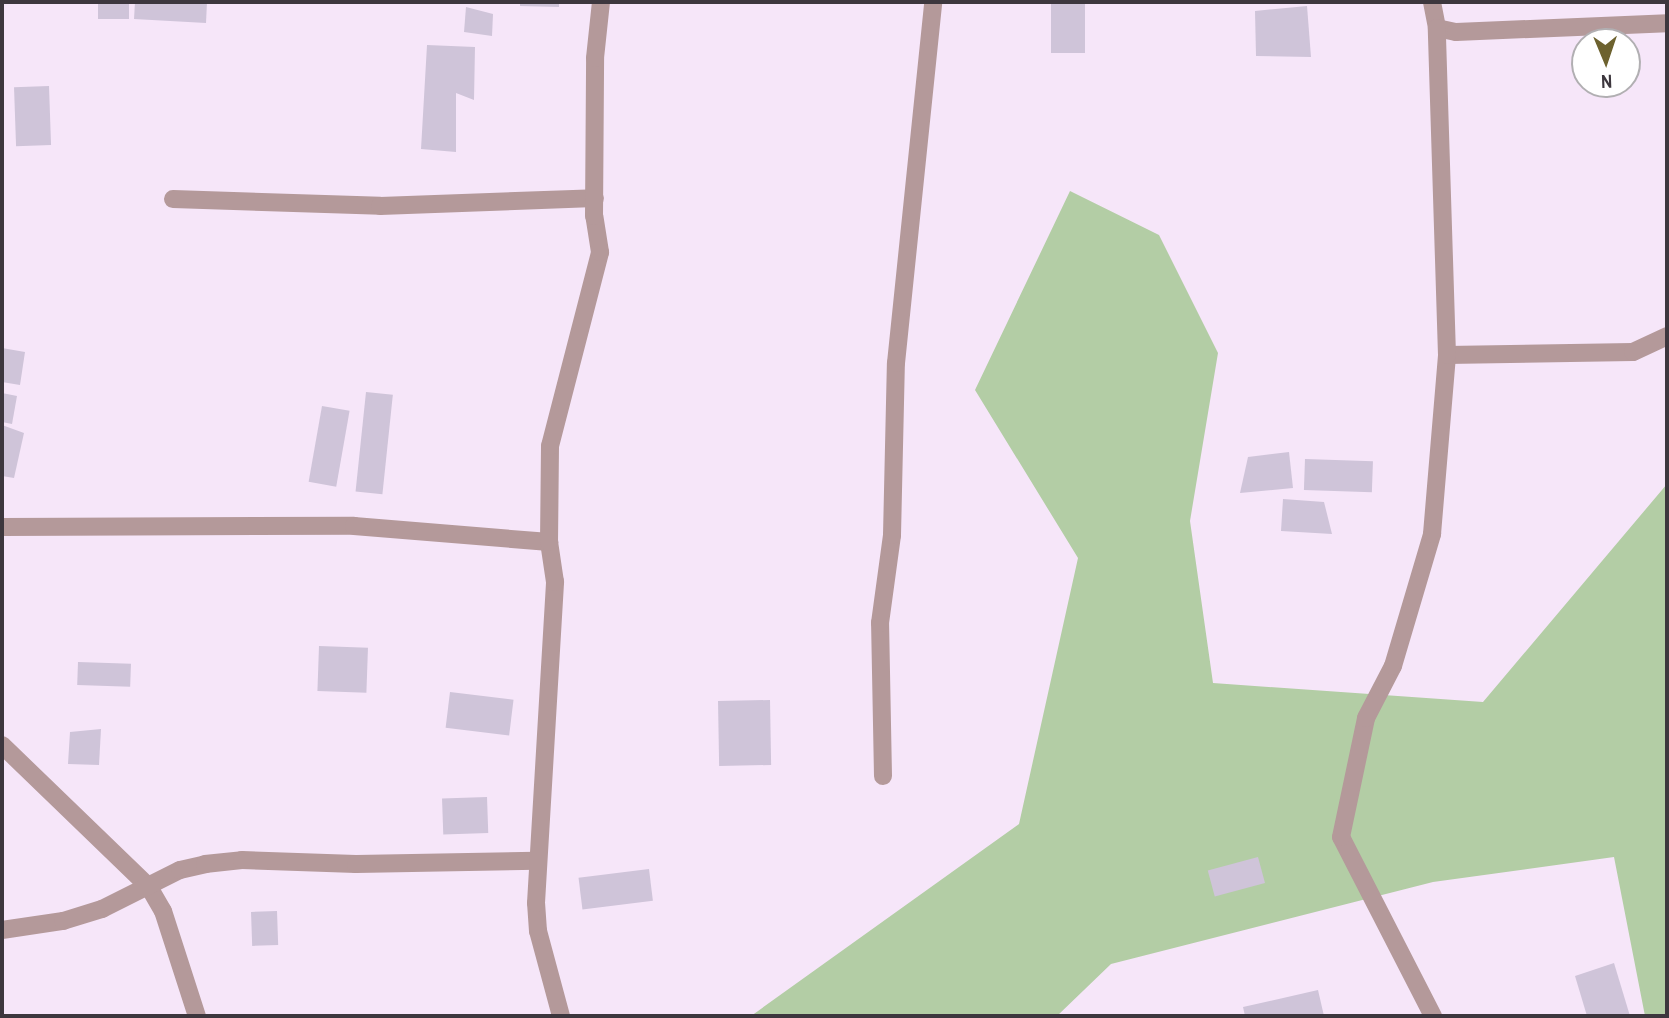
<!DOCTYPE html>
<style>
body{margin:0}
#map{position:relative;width:1669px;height:1018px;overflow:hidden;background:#f6e6f9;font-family:"Archivo Narrow",sans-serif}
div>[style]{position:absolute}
.green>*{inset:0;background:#b3cda5}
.building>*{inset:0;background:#cfc4d9;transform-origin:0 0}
.minor>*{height:18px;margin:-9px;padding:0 9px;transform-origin:9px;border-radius:9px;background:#b4999a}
span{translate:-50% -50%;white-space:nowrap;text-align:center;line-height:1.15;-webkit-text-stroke:5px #fff;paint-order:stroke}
.frame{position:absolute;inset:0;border:4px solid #3d373e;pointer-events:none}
.north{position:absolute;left:1571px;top:28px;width:70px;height:70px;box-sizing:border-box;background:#fff;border:2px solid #b1afb2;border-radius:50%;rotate:178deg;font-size:19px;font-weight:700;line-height:28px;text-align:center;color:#3d373e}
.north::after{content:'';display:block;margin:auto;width:24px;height:32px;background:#6d622f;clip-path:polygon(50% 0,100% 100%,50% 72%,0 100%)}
</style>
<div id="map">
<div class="green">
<i style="clip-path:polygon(1070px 191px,1159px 235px,1218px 353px,1190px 521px,1213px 683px,1483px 702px,1667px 484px,1667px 1016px,1645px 1016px,1614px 857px,1433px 882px,1111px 964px,1057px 1016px,751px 1016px,1019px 824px,1078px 558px,975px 390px)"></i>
</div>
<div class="building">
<i style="left:98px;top:2px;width:31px;height:17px"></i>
<i style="clip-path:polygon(135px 2px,207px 2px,206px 23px,134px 19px)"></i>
<i style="clip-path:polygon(520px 2px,559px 2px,559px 7px,520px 6px)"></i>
<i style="left:1051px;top:2px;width:34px;height:51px"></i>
<i style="clip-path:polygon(1307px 6px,1311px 57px,1256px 56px,1255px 11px)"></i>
<i style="clip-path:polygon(466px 7px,493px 14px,492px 36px,464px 32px)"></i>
<i style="clip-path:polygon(427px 45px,475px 47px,474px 100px,456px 93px,456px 152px,421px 149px)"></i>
<i style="left:49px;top:86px;width:59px;height:35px;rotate:88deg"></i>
<i style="clip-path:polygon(2px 348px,25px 352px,20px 385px,2px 382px)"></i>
<i style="left:366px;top:392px;width:27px;height:100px;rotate:6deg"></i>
<i style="clip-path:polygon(2px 393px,17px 396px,12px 424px,2px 422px)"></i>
<i style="left:322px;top:406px;width:28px;height:77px;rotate:10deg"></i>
<i style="clip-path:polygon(2px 425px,24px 433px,14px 478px,2px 476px)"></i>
<i style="clip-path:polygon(1289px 452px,1293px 488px,1240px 493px,1248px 457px)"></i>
<i style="left:1305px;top:459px;width:68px;height:31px;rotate:2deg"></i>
<i style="clip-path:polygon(1283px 499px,1324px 502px,1332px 534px,1281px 531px)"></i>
<i style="left:319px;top:646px;width:49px;height:45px;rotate:2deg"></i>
<i style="left:78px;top:662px;width:53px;height:23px;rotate:2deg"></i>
<i style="left:450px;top:692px;width:64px;height:36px;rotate:7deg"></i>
<i style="left:770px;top:700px;width:65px;height:52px;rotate:89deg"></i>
<i style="clip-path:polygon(101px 729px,99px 765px,68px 764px,70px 732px)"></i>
<i style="left:487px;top:797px;width:36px;height:45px;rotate:88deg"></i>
<i style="left:1258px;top:857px;width:27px;height:52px;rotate:75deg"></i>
<i style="left:649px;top:869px;width:32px;height:71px;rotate:83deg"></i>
<i style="left:277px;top:911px;width:34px;height:26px;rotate:88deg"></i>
<i style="clip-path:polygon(1614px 963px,1630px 1016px,1587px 1016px,1575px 976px)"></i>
<i style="clip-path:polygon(1318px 990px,1324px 1016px,1245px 1016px,1243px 1007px)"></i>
</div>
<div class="minor">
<i style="left:1432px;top:2px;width:26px;rotate:79deg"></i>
<i style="left:1437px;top:28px;width:19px;rotate:12deg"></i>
<i style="left:1456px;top:32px;width:211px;rotate:-2.4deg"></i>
<i style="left:173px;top:199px;width:207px;rotate:1.9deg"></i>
<i style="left:380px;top:206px;width:215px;rotate:-2.1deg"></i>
<i style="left:1447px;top:355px;width:186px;rotate:-0.9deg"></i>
<i style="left:1633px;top:352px;width:38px;rotate:-25deg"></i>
<i style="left:2px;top:527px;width:352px;rotate:-0.2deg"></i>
<i style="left:354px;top:526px;width:196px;rotate:4.7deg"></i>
<i style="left:2px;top:745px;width:204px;rotate:44deg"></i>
<i style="left:149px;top:887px;width:28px;rotate:60deg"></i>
<i style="left:163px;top:911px;width:110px;rotate:72.1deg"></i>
<i style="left:883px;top:776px;width:153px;rotate:-91.1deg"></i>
<i style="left:880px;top:623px;width:89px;rotate:-82.2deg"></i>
<i style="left:892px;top:535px;width:172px;rotate:-88.7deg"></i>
<i style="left:896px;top:363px;width:363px;rotate:-84.1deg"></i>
<i style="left:2px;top:930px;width:62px;rotate:-8.4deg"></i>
<i style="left:63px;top:921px;width:41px;rotate:-17.1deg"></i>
<i style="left:102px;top:909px;width:87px;rotate:-26.6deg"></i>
<i style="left:180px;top:870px;width:26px;rotate:-13deg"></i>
<i style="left:205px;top:864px;width:37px;rotate:-6deg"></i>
<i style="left:242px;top:860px;width:114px;rotate:2deg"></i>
<i style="left:356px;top:864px;width:180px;rotate:-1deg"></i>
<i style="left:561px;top:1016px;width:88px;rotate:-105.1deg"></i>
<i style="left:538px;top:931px;width:28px;rotate:-94deg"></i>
<i style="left:536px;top:903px;width:322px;rotate:-86.6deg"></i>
<i style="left:555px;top:582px;width:40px;rotate:-98.5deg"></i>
<i style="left:549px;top:542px;width:96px;rotate:-89.4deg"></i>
<i style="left:550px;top:446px;width:200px;rotate:-75.5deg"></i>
<i style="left:600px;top:252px;width:36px;rotate:-99deg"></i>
<i style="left:594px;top:216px;width:158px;rotate:-89.6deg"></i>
<i style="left:595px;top:58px;width:56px;rotate:-83.9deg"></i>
<i style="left:1433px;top:1016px;width:201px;rotate:-117.2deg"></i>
<i style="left:1341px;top:837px;width:122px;rotate:-78.1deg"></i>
<i style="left:1366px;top:718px;width:59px;rotate:-62.6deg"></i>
<i style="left:1393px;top:666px;width:138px;rotate:-73.5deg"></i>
<i style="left:1432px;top:534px;width:180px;rotate:-85.2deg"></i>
<i style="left:1447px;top:355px;width:327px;rotate:-91.8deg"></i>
</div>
<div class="frame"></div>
<div class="north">N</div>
</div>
